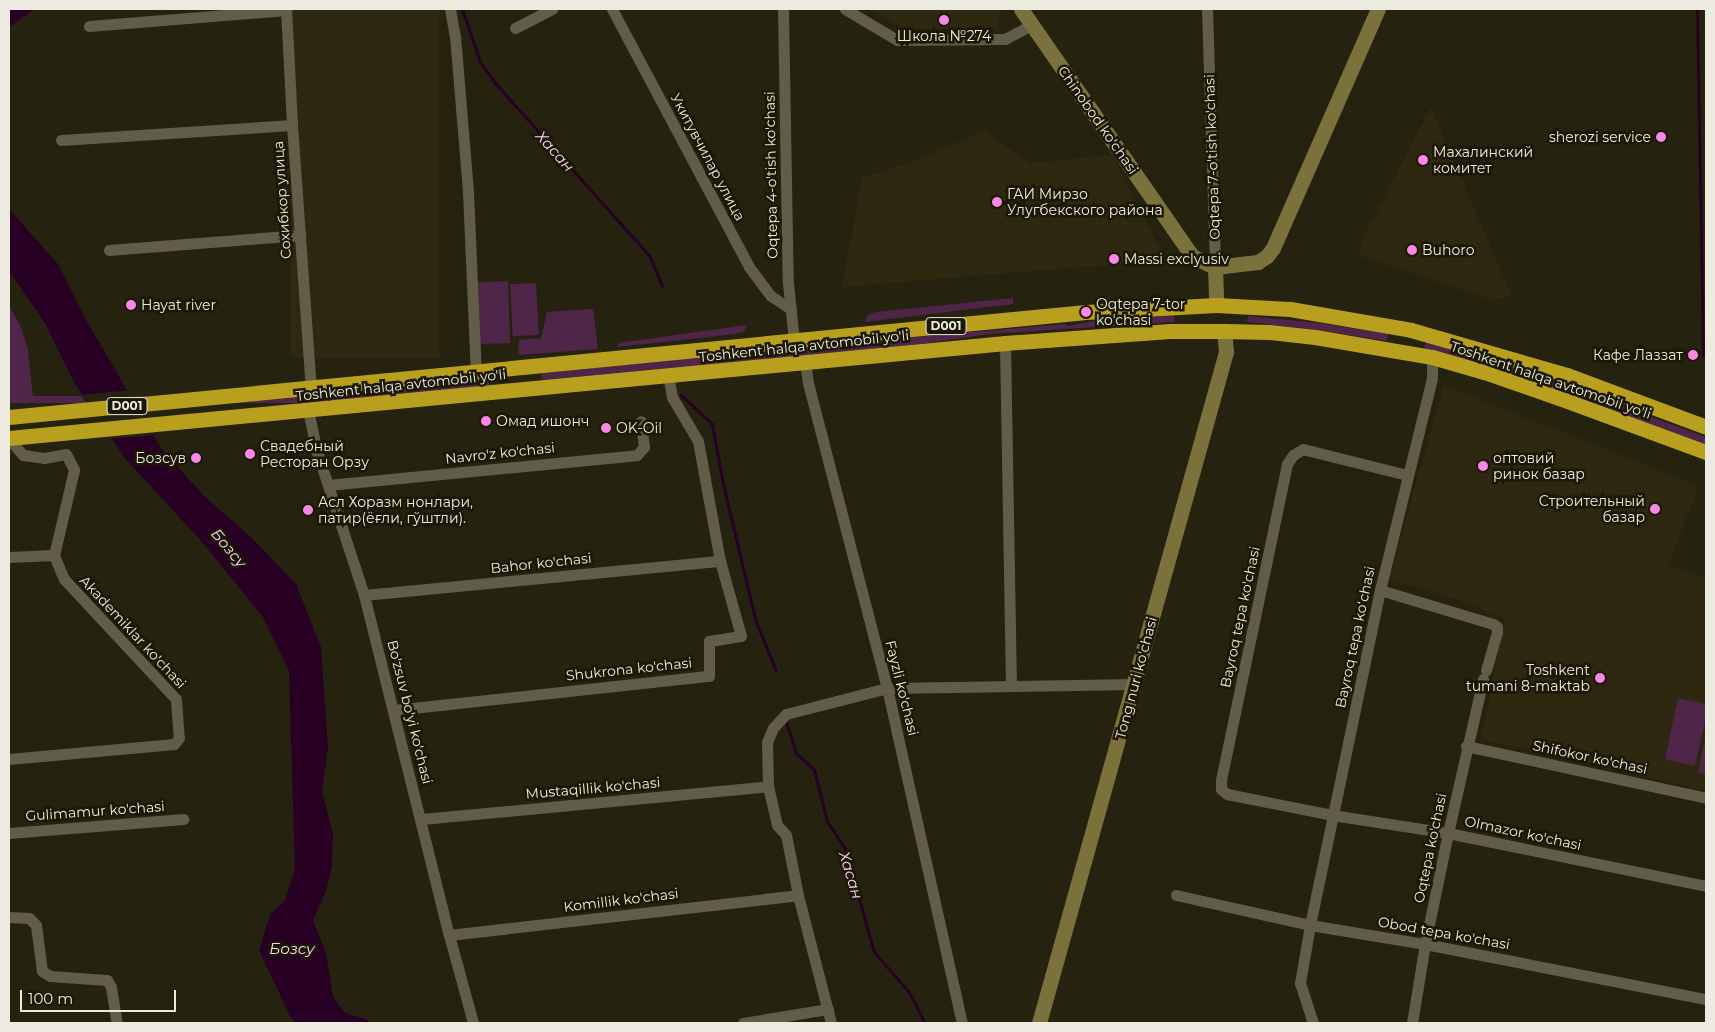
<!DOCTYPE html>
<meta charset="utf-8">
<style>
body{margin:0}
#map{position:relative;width:1715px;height:1032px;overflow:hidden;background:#262210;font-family:Montserrat,sans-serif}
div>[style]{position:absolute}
.built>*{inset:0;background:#2d280f;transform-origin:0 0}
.green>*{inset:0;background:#4f2549;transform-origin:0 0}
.water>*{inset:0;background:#270023}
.pier>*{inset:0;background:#262210}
.stream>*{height:3px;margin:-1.5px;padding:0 1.5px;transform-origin:1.5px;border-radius:1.5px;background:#270023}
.street>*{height:11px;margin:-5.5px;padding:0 5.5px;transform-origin:5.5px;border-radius:5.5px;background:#615d49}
.secondary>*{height:15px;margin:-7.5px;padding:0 7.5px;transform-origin:7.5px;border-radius:7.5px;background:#7b713c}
.highway>*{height:15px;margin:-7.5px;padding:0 7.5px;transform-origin:7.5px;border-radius:7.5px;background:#b8a01e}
.dots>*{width:14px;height:14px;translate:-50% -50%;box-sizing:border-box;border:2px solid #1c1807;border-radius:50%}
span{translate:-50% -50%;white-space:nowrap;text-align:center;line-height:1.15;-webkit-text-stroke:5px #1c1807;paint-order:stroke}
.shield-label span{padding:1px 4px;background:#1c1807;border:1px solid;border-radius:4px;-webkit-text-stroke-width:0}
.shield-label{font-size:12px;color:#edebe0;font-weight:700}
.poi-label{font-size:14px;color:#edebe0}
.right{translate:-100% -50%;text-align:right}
.left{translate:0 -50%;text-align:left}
.street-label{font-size:14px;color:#edebe0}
.water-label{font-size:15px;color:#fcd6f4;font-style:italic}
.frame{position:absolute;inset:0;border:10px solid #edebe0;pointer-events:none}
.scale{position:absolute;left:20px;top:990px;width:156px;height:22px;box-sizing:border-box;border:2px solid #edebe0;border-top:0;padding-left:6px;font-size:15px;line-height:18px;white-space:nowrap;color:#edebe0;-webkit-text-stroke:4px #1c1807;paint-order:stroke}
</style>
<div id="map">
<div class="built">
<i style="left:291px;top:9px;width:148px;height:349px"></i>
<i style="clip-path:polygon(868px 9px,999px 9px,1000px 10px,997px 29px,906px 29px)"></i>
<i style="clip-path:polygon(1431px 107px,1512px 296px,1490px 300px,1358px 255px,1366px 232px)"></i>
<i style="clip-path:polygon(985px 131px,1029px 163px,1112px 155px,1166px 260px,842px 287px,862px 178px,906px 164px)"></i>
<i style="clip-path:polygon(1444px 385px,1699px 486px,1668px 565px,1706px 578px,1706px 791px,1481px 739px,1505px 618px,1482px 610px,1490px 586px,1482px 607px,1389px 579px)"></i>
</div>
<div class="green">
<i style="left:508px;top:281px;width:62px;height:30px;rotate:88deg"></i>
<i style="left:536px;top:283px;width:52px;height:26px;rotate:87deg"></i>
<i style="clip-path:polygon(1013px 298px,1013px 304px,865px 322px,868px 315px,876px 312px)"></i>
<i style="clip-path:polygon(9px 305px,21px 327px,28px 350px,33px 397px,9px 400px)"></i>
<i style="clip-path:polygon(593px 309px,598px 349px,518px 355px,519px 340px,541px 338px,547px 312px)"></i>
<i style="clip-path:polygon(1174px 314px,1174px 322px,989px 334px,907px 346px,542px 380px,541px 373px,815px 346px,1064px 324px,1068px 326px,1094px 321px)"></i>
<i style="clip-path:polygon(1248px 316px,1319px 323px,1388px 334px,1387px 341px,1317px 330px,1247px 322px)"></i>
<i style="clip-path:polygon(747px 325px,744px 331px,736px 334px,617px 347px,618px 343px)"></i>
<i style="clip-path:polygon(1426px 342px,1546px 378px,1706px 437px,1706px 445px,1424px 349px)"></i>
<i style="left:488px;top:377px;width:8px;height:175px;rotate:83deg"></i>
<i style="left:300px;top:396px;width:7px;height:292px;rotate:90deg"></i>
<i style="clip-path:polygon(1678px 698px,1706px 704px,1706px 717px,1695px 766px,1665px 759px)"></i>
<i style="clip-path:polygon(1706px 734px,1706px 774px,1698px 773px)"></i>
</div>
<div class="water">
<i style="clip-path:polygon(9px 9px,35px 9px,9px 27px)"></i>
<i style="clip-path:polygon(9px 209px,58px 264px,86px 320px,161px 448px,203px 495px,254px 540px,296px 584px,321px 647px,328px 748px,322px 792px,333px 834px,332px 866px,326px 891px,313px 920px,326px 953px,333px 997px,345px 1013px,368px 1020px,370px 1023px,296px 1023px,291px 1018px,259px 950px,270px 915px,285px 900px,295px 869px,289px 671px,263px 617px,202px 542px,124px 457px,75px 384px,45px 323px,9px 271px)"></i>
</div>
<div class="pier">
<i style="clip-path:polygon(131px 390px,156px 435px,109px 439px,81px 395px)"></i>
</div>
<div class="stream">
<i style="left:462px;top:9px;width:56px;rotate:71.2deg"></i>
<i style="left:480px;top:62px;width:26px;rotate:54deg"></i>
<i style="left:495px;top:83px;width:231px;rotate:48.2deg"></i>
<i style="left:649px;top:255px;width:33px;rotate:67deg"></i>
<i style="left:1697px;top:9px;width:347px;rotate:89deg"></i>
<i style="left:681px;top:395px;width:42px;rotate:43.1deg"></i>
<i style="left:712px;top:424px;width:61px;rotate:79.6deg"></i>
<i style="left:723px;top:484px;width:142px;rotate:76.6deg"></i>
<i style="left:756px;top:622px;width:53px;rotate:67.8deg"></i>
<i style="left:786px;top:722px;width:33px;rotate:72deg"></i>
<i style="left:796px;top:753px;width:25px;rotate:43deg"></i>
<i style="left:814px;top:770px;width:53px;rotate:75.7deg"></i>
<i style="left:827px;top:821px;width:33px;rotate:57deg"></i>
<i style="left:845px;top:849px;width:107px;rotate:74.3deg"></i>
<i style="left:874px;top:952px;width:53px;rotate:48.8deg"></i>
<i style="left:909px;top:992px;width:35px;rotate:63deg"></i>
</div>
<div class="street">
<i style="left:286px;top:9px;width:116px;rotate:87deg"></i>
<i style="left:292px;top:125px;width:264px;rotate:85.9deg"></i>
<i style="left:450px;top:9px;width:27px;rotate:80deg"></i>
<i style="left:455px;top:36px;width:157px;rotate:85.2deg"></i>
<i style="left:468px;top:192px;width:180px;rotate:87.5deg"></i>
<i style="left:612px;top:9px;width:292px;rotate:62deg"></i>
<i style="left:749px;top:267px;width:36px;rotate:53deg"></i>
<i style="left:771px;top:296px;width:24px;rotate:33deg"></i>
<i style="left:783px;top:9px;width:274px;rotate:89deg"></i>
<i style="left:788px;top:283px;width:58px;rotate:84.1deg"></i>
<i style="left:845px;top:9px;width:61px;rotate:30.8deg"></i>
<i style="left:897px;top:40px;width:108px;rotate:-0.5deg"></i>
<i style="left:1005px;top:39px;width:30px;rotate:-28deg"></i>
<i style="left:1207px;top:9px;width:258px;rotate:88.2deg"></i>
<i style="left:89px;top:26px;width:198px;rotate:-4.6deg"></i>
<i style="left:515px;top:28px;width:42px;rotate:-27.2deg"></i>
<i style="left:61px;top:140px;width:231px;rotate:-3.7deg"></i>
<i style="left:109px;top:250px;width:192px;rotate:-4.5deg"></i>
<i style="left:1005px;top:343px;width:342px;rotate:89deg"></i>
<i style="left:805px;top:362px;width:21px;rotate:82deg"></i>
<i style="left:808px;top:383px;width:315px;rotate:75.5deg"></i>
<i style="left:887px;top:688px;width:343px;rotate:77.4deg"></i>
<i style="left:308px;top:410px;width:43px;rotate:77.9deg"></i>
<i style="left:317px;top:452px;width:151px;rotate:71.8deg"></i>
<i style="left:364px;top:595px;width:350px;rotate:76deg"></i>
<i style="left:449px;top:935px;width:91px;rotate:74.7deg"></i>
<i style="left:9px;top:439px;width:21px;rotate:49deg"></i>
<i style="left:23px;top:455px;width:21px;rotate:8deg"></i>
<i style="left:44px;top:458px;width:22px;rotate:-10deg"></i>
<i style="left:66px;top:454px;width:18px;rotate:63deg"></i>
<i style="left:74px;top:470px;width:87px;rotate:103.2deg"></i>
<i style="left:54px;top:555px;width:18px;rotate:68deg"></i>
<i style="left:61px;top:572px;width:8px;rotate:67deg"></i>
<i style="left:64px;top:579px;width:164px;rotate:47deg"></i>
<i style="left:176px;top:699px;width:39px;rotate:86deg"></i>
<i style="left:179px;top:738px;width:8px;rotate:130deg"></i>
<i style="left:174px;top:744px;width:166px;rotate:174.8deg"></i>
<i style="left:1407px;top:475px;width:107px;rotate:-166deg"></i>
<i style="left:1303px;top:449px;width:12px;rotate:149deg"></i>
<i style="left:1293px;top:455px;width:11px;rotate:124deg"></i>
<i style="left:1287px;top:464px;width:324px;rotate:101.8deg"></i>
<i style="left:1221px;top:781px;width:8px;rotate:90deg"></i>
<i style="left:1221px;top:789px;width:8px;rotate:40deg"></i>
<i style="left:1227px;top:794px;width:107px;rotate:11.3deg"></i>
<i style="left:1332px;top:815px;width:117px;rotate:8.8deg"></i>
<i style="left:1448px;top:833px;width:263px;rotate:11.6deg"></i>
<i style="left:328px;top:485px;width:310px;rotate:-5.5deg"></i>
<i style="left:637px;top:455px;width:11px;rotate:-49deg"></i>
<i style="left:644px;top:447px;width:26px;rotate:-97deg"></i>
<i style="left:9px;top:557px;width:45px;rotate:-2.5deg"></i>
<i style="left:1380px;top:590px;width:118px;rotate:16.7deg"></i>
<i style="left:1493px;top:624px;width:5px;rotate:37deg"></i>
<i style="left:1497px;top:627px;width:5px;rotate:90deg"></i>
<i style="left:1497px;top:632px;width:40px;rotate:106deg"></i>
<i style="left:364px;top:595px;width:358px;rotate:-5.5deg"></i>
<i style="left:394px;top:710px;width:317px;rotate:-6.2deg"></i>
<i style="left:709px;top:676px;width:35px;rotate:-90deg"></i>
<i style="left:709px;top:641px;width:32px;rotate:-9deg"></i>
<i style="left:741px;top:636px;width:78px;rotate:-105.6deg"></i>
<i style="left:720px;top:561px;width:122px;rotate:-100.4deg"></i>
<i style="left:698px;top:441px;width:51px;rotate:-120.6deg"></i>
<i style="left:672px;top:397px;width:22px;rotate:-100deg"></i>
<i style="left:1466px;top:746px;width:246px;rotate:12.2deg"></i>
<i style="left:422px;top:819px;width:348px;rotate:-5.4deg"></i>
<i style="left:9px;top:833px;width:175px;rotate:-4.6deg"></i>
<i style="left:1176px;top:895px;width:137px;rotate:12.6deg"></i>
<i style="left:1310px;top:925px;width:117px;rotate:9.4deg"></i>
<i style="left:1425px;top:944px;width:286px;rotate:11.1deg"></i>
<i style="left:9px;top:917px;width:20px;rotate:3deg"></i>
<i style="left:29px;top:918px;width:10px;rotate:45deg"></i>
<i style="left:36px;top:925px;width:46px;rotate:82.6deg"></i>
<i style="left:42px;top:971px;width:9px;rotate:32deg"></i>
<i style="left:50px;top:976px;width:57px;rotate:4deg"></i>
<i style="left:107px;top:980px;width:8px;rotate:60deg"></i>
<i style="left:111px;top:987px;width:36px;rotate:81deg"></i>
<i style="left:449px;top:935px;width:351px;rotate:-6.5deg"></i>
<i style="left:743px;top:1023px;width:86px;rotate:-9.4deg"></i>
<i style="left:831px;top:1023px;width:132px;rotate:-104.5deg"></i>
<i style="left:798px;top:895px;width:61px;rotate:-101.3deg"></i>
<i style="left:786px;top:835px;width:13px;rotate:-132deg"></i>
<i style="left:777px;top:825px;width:40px;rotate:-103deg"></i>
<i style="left:768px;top:786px;width:44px;rotate:-91.3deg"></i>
<i style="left:767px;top:742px;width:15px;rotate:-67deg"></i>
<i style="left:773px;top:728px;width:19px;rotate:-47deg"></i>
<i style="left:786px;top:714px;width:104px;rotate:-14.4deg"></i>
<i style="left:887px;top:688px;width:248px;rotate:-0.9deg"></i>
<i style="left:1313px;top:1023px;width:42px;rotate:-108deg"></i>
<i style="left:1300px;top:983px;width:59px;rotate:-80.2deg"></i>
<i style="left:1310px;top:925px;width:342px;rotate:-78.2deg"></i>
<i style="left:1380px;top:590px;width:218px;rotate:-76.2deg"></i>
<i style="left:1432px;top:378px;width:21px;rotate:-90deg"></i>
<i style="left:1412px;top:1023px;width:80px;rotate:-80.7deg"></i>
<i style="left:1425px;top:944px;width:113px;rotate:-78.3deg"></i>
<i style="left:1448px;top:833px;width:158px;rotate:-77.2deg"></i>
</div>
<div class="secondary">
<i style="left:1021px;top:9px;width:300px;rotate:55.3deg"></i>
<i style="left:1192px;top:256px;width:25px;rotate:26deg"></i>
<i style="left:1215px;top:267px;width:43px;rotate:-6.6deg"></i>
<i style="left:1258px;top:262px;width:11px;rotate:-34deg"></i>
<i style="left:1267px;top:256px;width:10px;rotate:-53deg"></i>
<i style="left:1273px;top:248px;width:261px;rotate:-66.3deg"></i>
<i style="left:1215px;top:267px;width:38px;rotate:88deg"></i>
<i style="left:1039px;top:1023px;width:697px;rotate:-74.43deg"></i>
<i style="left:1226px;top:352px;width:21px;rotate:-95deg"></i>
</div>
<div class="highway">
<i style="left:9px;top:417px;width:1082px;rotate:-5.57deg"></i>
<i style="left:1086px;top:312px;width:130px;rotate:-3.1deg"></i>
<i style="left:1216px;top:305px;width:74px;rotate:3.1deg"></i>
<i style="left:1290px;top:309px;width:123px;rotate:9.8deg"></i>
<i style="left:1411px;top:330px;width:162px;rotate:16.1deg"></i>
<i style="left:1567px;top:375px;width:148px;rotate:20.5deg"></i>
<i style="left:9px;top:438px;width:1001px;rotate:-5.45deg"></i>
<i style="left:1005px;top:343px;width:165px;rotate:-4.2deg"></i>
<i style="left:1170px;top:331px;width:54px"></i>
<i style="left:1224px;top:331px;width:45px;rotate:1.3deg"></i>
<i style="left:1269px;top:332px;width:46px;rotate:6.2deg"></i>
<i style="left:1315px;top:337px;width:119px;rotate:9.7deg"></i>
<i style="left:1432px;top:357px;width:54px;rotate:16.1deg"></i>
<i style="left:1484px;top:372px;width:79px;rotate:19.1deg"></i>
<i style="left:1559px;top:398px;width:157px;rotate:20.2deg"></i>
</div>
<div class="dots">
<i style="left:944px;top:20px;background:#f987e8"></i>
<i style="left:1661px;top:137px;background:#f987e8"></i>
<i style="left:1423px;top:160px;background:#f987e8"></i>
<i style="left:997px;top:202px;background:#f987e8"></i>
<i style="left:1412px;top:250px;background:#f987e8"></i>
<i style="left:1114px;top:259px;background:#f987e8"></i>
<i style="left:131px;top:305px;background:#f987e8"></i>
<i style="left:1086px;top:312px;background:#f987e8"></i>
<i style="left:1693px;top:355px;background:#f987e8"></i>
<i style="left:486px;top:421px;background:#f987e8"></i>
<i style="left:606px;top:428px;background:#f987e8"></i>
<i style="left:250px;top:454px;background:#f987e8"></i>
<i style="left:196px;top:458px;background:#f987e8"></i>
<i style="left:1483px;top:466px;background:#f987e8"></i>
<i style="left:1655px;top:509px;background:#f987e8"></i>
<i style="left:308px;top:510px;background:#f987e8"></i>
<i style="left:1600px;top:678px;background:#f987e8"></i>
</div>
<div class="shield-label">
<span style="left:946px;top:326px">D001</span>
<span style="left:127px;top:406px">D001</span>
</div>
<div class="poi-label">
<span style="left:944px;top:36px">Школа №274</span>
<span class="right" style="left:1651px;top:137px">sherozi service</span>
<span class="left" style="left:1433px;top:160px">Махалинский<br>комитет</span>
<span class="left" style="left:1007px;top:202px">ГАИ Мирзо<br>Улугбекского района</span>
<span class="left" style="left:1422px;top:250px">Buhoro</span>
<span class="left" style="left:1124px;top:259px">Massi exclyusiv</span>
<span class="left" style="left:1096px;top:312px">Oqtepa 7-tor<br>ko'chasi</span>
<span class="left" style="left:141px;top:305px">Hayat river</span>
<span class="right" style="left:1683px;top:355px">Кафе Лаззат</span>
<span class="left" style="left:496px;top:421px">Омад ишонч</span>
<span class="left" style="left:616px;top:428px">OK-Oil</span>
<span class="left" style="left:260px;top:454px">Свадебный<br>Ресторан Орзу</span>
<span class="right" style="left:186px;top:458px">Бозсув</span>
<span class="left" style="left:1493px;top:466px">оптовий<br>ринок базар</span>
<span class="right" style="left:1645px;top:509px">Строительный<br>базар</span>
<span class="left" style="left:318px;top:510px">Асл Хоразм нонлари,<br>патир(ёғли, гўштли).</span>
<span class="right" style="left:1590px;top:678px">Toshkent<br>tumani 8-maktab</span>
</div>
<div class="street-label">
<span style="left:1098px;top:120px;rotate:55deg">Chinobod ko'chasi</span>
<span style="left:708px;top:157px;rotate:62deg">Укитувчилар улица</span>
<span style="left:1212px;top:157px;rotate:-92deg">Oqtepa 7-o'tish ko'chasi</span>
<span style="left:771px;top:175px;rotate:-91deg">Oqtepa 4-o'tish ko'chasi</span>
<span style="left:282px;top:200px;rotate:-94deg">Сохибкор улица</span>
<span style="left:804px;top:346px;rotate:-6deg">Toshkent halqa avtomobil yo'li</span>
<span style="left:1551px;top:380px;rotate:19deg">Toshkent halqa avtomobil yo'li</span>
<span style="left:401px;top:385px;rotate:-6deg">Toshkent halqa avtomobil yo'li</span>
<span style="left:500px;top:453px;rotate:-6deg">Navro'z ko'chasi</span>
<span style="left:541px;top:563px;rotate:-6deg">Bahor ko'chasi</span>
<span style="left:1240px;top:617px;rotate:-78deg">Bayroq tepa ko'chasi</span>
<span style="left:133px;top:632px;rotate:47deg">Akademiklar ko'chasi</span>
<span style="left:1355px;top:637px;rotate:-78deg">Bayroq tepa koʻchasi</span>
<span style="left:629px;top:669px;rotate:-6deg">Shukrona ko'chasi</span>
<span style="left:1136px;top:678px;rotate:-75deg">Tong nuri ko'chasi</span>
<span style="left:902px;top:688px;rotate:76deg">Fayzli ko'chasi</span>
<span style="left:410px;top:712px;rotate:76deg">Bo'zsuv bo'yi ko'chasi</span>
<span style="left:1590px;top:757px;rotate:12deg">Shifokor ko'chasi</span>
<span style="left:593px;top:788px;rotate:-5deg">Mustaqillik ko'chasi</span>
<span style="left:95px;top:811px;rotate:-4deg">Gulimamur ko'chasi</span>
<span style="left:1523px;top:833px;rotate:12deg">Olmazor ko'chasi</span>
<span style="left:1430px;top:848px;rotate:-78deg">Oqtepa ko'chasi</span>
<span style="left:621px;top:900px;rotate:-7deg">Komillik ko'chasi</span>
<span style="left:1444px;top:933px;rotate:10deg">Obod tepa ko'chasi</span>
</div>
<div class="water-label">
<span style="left:555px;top:151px;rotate:48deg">Хасан</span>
<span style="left:229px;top:548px;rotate:50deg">Бозсу</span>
<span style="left:851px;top:875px;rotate:73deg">Хасан</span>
<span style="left:292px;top:949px">Бозсу</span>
</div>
<div class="frame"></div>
<div class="scale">100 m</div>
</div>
